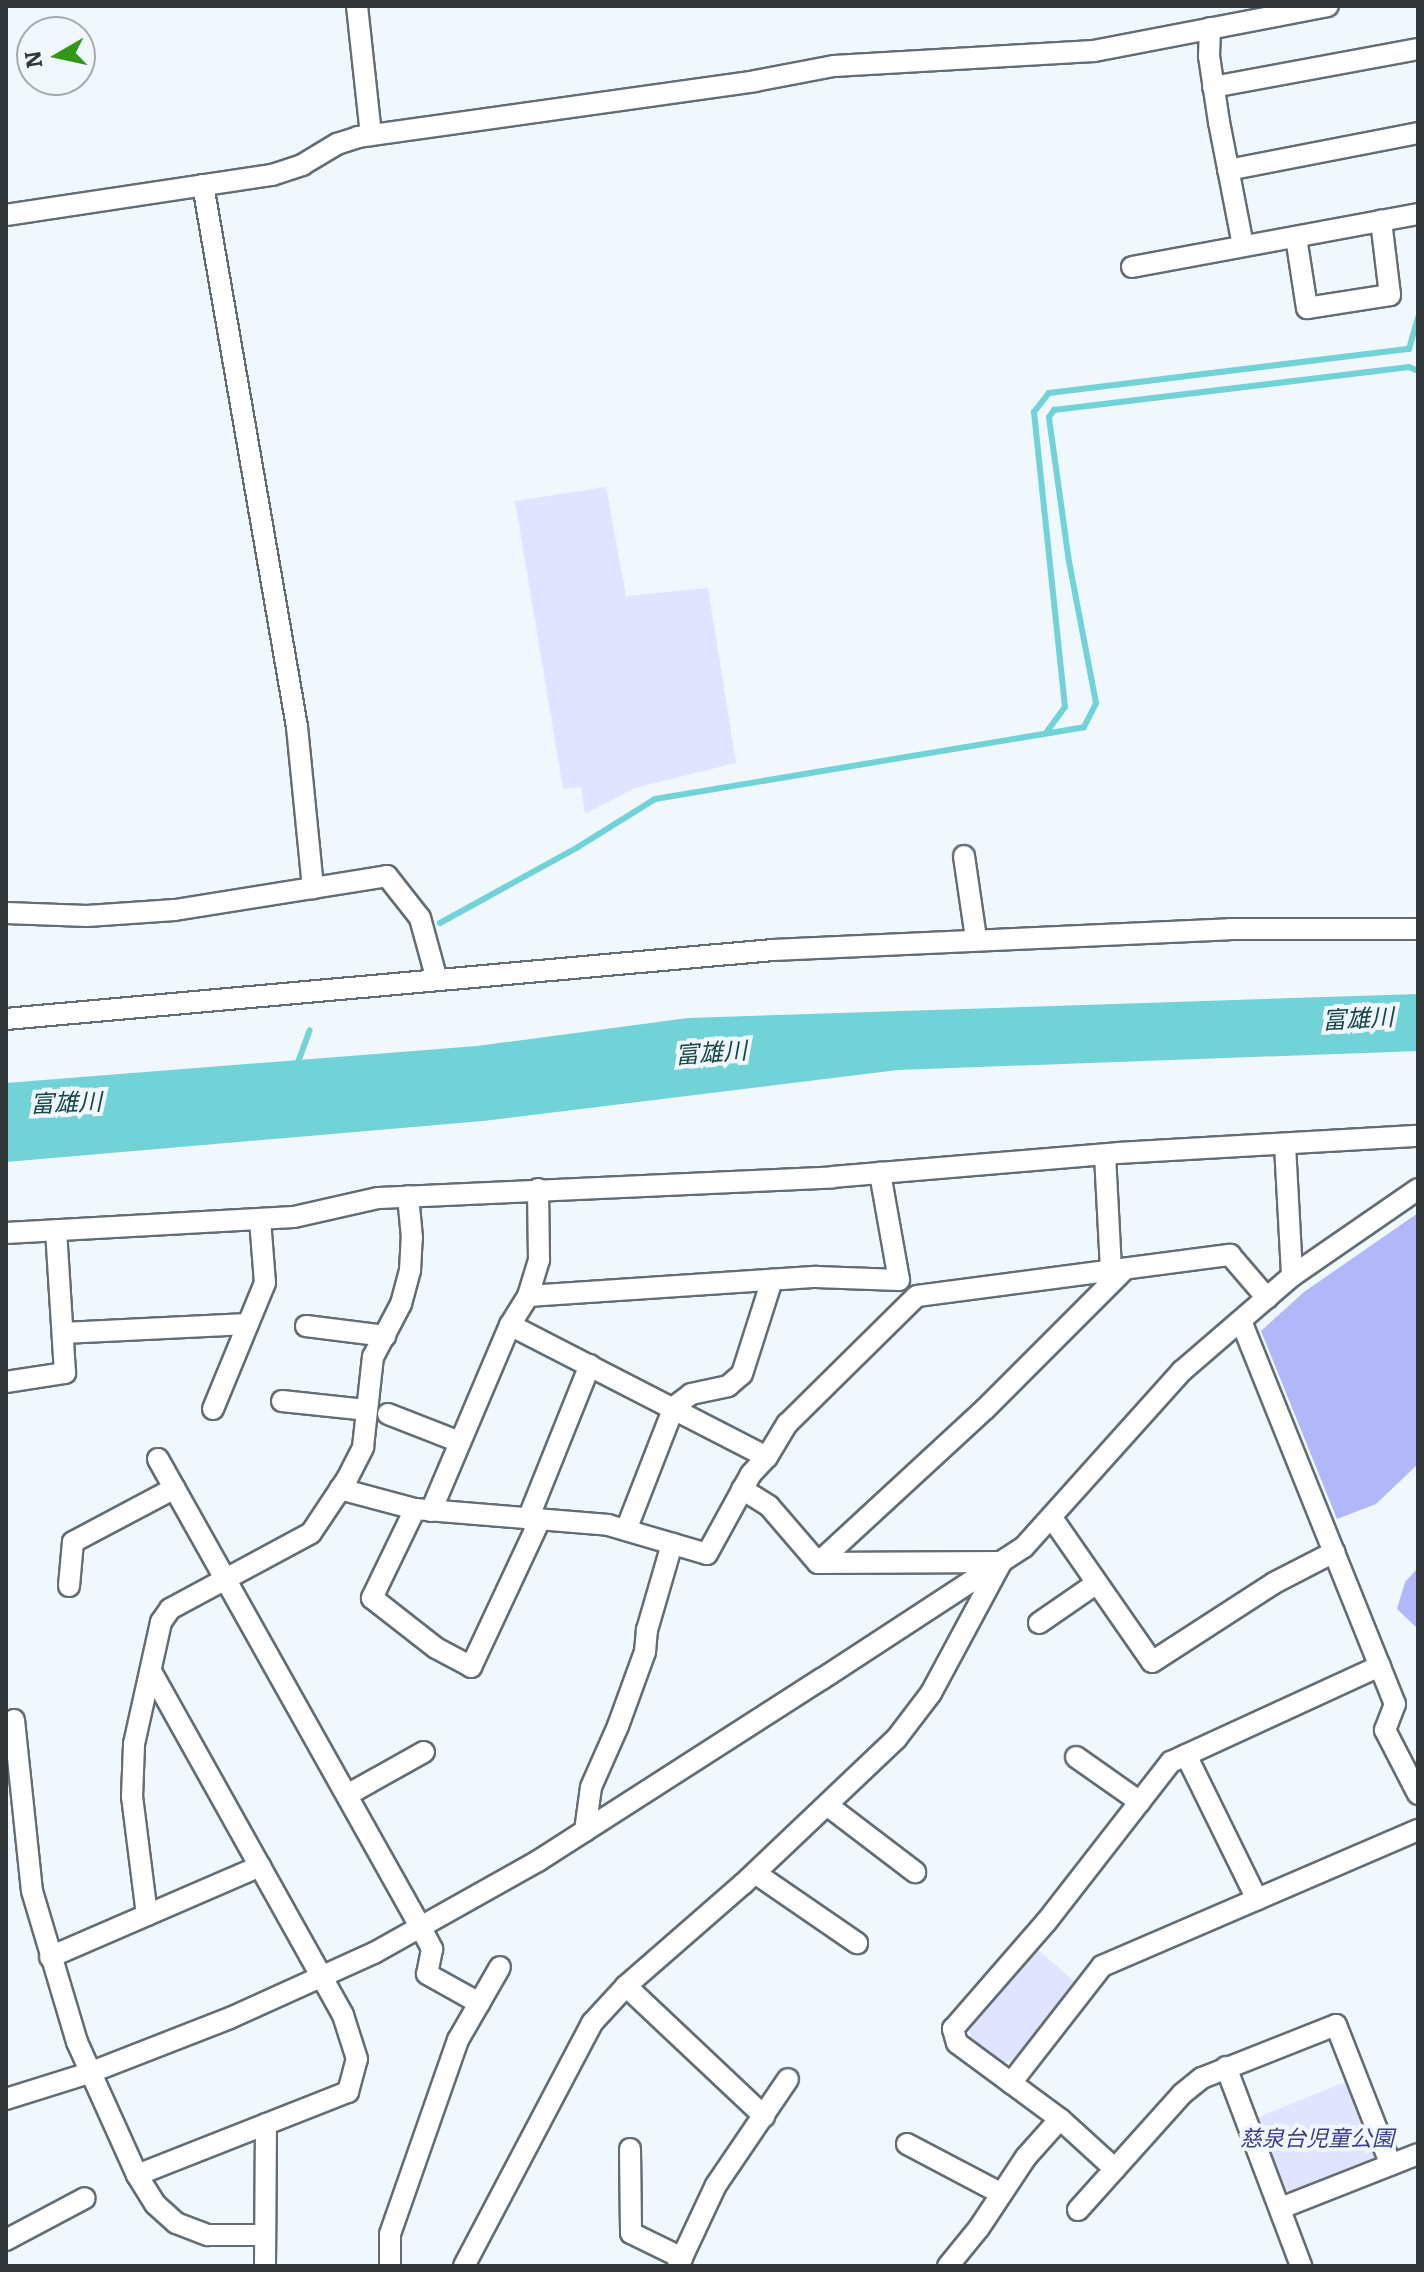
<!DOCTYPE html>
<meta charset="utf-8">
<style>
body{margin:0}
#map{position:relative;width:1424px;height:2272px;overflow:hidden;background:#f0f8fe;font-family:Bitter,"Noto Sans JP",serif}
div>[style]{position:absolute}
.green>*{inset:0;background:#e1e4fe}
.forest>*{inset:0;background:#b1b7f8}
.water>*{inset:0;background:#71d3d8}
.stream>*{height:6px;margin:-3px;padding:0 3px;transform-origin:3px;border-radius:3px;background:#71d3d8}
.roads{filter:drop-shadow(2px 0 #646d74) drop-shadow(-2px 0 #646d74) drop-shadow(0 2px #646d74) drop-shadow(0 -2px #646d74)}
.minor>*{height:20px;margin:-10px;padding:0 10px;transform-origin:10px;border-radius:10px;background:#fff}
span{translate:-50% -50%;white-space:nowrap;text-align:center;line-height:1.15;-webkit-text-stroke:8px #f0f8fe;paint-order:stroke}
.park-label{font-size:22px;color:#3d3d88;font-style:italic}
.water-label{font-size:24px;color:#194749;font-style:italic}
.frame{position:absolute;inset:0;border:8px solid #323639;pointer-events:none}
.north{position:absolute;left:16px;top:16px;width:80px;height:80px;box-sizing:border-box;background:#f0f8fe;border:2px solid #a4aaaf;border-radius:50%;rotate:261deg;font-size:22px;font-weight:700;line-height:32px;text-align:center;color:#323639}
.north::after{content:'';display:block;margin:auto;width:28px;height:36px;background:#329619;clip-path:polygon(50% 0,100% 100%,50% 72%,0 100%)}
</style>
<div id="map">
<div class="green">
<i style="clip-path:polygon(606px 487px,626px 596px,708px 588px,736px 763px,635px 788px,585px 814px,581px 787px,563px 789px,515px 501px)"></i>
<i style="clip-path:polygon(1037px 1949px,1076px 1983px,1015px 2060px,1003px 2063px,972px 2041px,968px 2028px)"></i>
<i style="clip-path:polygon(1350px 2080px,1377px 2149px,1373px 2163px,1293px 2193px,1279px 2187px,1254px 2119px)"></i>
</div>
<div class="forest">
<i style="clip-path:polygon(1418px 1213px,1418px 1464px,1376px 1504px,1337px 1519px,1261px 1331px,1304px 1292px)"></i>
<i style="clip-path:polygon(1418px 1568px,1418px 1629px,1397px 1609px,1405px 1582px)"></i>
</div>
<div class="water">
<i style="clip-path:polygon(1418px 994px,1418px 1051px,898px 1070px,483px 1121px,6px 1162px,6px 1083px,477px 1046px,688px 1018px)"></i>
</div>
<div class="stream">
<i style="left:1046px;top:733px;width:32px;rotate:-54deg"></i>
<i style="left:1065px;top:707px;width:297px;rotate:-96deg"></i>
<i style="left:1034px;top:412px;width:24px;rotate:-52deg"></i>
<i style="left:1049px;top:393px;width:363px;rotate:-7deg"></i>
<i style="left:1409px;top:349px;width:33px;rotate:-74deg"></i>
<i style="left:440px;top:923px;width:158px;rotate:-28.8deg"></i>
<i style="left:578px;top:847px;width:91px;rotate:-31.9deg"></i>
<i style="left:655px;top:799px;width:435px;rotate:-9.5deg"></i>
<i style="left:1084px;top:727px;width:27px;rotate:-63deg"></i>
<i style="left:1096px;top:703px;width:144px;rotate:-100.8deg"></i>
<i style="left:1069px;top:562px;width:146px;rotate:-97.9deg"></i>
<i style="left:1049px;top:417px;width:9px;rotate:-54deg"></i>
<i style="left:1054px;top:410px;width:358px;rotate:-6.9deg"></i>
<i style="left:1409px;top:367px;width:10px;rotate:24deg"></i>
<i style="left:297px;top:1065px;width:37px;rotate:-70deg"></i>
</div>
<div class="roads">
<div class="minor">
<i style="left:357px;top:6px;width:130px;rotate:83.8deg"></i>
<i style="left:1210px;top:28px;width:28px;rotate:92deg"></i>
<i style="left:1209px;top:56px;width:67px;rotate:81.4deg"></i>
<i style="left:1219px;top:122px;width:126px;rotate:79deg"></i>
<i style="left:1213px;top:87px;width:208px;rotate:-10.5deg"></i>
<i style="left:1228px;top:170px;width:194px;rotate:-11deg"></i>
<i style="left:203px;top:185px;width:550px;rotate:80.16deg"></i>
<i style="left:297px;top:727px;width:162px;rotate:84.3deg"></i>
<i style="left:313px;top:888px;width:75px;rotate:-9.2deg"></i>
<i style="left:387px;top:876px;width:53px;rotate:51.8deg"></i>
<i style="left:420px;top:918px;width:64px;rotate:74.7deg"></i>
<i style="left:6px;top:215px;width:269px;rotate:-8.6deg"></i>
<i style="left:272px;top:175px;width:32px;rotate:-18deg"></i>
<i style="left:302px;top:165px;width:41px;rotate:-31deg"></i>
<i style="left:337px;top:144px;width:22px;rotate:-18deg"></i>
<i style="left:358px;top:137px;width:401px;rotate:-8deg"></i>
<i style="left:755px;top:81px;width:80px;rotate:-10.8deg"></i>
<i style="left:834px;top:66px;width:260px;rotate:-3.3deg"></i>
<i style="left:1094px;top:51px;width:238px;rotate:-10.9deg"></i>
<i style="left:1296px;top:237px;width:72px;rotate:81.2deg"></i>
<i style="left:1307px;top:308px;width:84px;rotate:-8.9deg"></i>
<i style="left:1390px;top:295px;width:75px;rotate:-96.9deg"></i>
<i style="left:1132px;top:267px;width:291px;rotate:-10.5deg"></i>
<i style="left:964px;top:856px;width:83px;rotate:81.7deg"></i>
<i style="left:6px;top:913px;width:81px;rotate:2.1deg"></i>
<i style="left:87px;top:916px;width:88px;rotate:-3.9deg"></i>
<i style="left:175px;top:910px;width:140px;rotate:-9.1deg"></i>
<i style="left:6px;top:1019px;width:770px;rotate:-5.14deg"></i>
<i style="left:773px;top:950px;width:457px;rotate:-2.6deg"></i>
<i style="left:1230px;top:929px;width:188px"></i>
<i style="left:1285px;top:1145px;width:131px;rotate:86.9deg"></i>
<i style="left:1105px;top:1155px;width:116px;rotate:87deg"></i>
<i style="left:6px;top:1233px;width:288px;rotate:-3.2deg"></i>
<i style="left:294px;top:1217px;width:86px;rotate:-12.7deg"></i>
<i style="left:378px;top:1198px;width:455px;rotate:-2.6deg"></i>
<i style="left:833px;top:1177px;width:287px;rotate:-4.8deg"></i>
<i style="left:1119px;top:1153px;width:299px;rotate:-3.3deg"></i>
<i style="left:528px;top:1296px;width:289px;rotate:-3.8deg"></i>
<i style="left:816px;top:1277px;width:83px;rotate:2.1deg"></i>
<i style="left:899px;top:1280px;width:109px;rotate:-100.1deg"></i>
<i style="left:1241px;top:1321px;width:413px;rotate:68.1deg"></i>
<i style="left:1395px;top:1704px;width:28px;rotate:111deg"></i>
<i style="left:1385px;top:1730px;width:72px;rotate:62.7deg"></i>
<i style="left:510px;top:1325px;width:34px;rotate:-58deg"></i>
<i style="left:528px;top:1296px;width:38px;rotate:-73deg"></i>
<i style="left:539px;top:1260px;width:71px;rotate:-90.8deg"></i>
<i style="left:306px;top:1326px;width:80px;rotate:7.2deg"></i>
<i style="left:63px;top:1333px;width:185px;rotate:-2.8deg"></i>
<i style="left:6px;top:1382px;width:60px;rotate:-8.7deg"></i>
<i style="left:65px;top:1373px;width:143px;rotate:-93.6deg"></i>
<i style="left:282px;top:1401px;width:84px;rotate:6.1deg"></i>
<i style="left:213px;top:1409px;width:136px;rotate:-67.6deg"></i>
<i style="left:265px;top:1283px;width:64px;rotate:-94.5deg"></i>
<i style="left:388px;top:1414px;width:77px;rotate:21.3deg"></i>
<i style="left:158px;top:1459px;width:538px;rotate:60.72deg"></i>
<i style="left:421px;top:1928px;width:24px;rotate:62deg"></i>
<i style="left:432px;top:1949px;width:25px;rotate:101deg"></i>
<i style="left:427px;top:1974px;width:60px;rotate:29.1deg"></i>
<i style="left:340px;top:1489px;width:78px;rotate:14.9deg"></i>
<i style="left:415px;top:1509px;width:194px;rotate:4.7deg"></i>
<i style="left:608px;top:1525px;width:103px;rotate:16.3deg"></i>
<i style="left:707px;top:1554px;width:91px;rotate:-61.2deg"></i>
<i style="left:751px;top:1474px;width:23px;rotate:-47deg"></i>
<i style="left:767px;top:1457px;width:39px;rotate:-59deg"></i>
<i style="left:787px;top:1424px;width:182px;rotate:-44.6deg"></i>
<i style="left:917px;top:1296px;width:316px;rotate:-7.5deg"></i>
<i style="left:1230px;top:1255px;width:57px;rotate:49.3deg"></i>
<i style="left:742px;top:1489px;width:32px;rotate:32deg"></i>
<i style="left:769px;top:1506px;width:75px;rotate:49.3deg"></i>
<i style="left:415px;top:1509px;width:99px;rotate:115.8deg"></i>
<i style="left:372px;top:1598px;width:81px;rotate:38deg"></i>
<i style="left:436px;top:1648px;width:40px;rotate:28deg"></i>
<i style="left:471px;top:1667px;width:162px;rotate:-64.9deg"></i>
<i style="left:431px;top:1511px;width:202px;rotate:-67deg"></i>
<i style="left:510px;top:1325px;width:289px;rotate:27.2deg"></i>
<i style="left:1052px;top:1518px;width:175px;rotate:55.2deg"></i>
<i style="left:1152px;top:1662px;width:145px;rotate:-32.9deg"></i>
<i style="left:1274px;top:1583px;width:68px;rotate:-27.3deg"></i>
<i style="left:528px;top:1519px;width:166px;rotate:-68.1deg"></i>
<i style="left:626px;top:1530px;width:132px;rotate:-68.7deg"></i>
<i style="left:674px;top:1407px;width:21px;rotate:-37deg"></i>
<i style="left:691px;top:1394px;width:38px;rotate:-12deg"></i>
<i style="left:728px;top:1386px;width:18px;rotate:-41deg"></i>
<i style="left:742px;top:1374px;width:99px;rotate:-72.3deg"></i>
<i style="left:818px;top:1563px;width:227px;rotate:-42.7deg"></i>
<i style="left:985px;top:1409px;width:198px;rotate:-45deg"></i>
<i style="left:818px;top:1563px;width:184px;rotate:-0.3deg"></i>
<i style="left:69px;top:1586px;width:44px;rotate:-84.8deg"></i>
<i style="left:73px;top:1542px;width:115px;rotate:-27.9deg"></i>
<i style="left:1039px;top:1623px;width:70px;rotate:-34.6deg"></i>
<i style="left:14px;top:1720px;width:172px;rotate:84deg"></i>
<i style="left:32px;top:1891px;width:158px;rotate:73.4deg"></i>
<i style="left:77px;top:2042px;width:146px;rotate:65.7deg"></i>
<i style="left:137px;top:2175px;width:34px;rotate:58deg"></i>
<i style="left:155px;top:2204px;width:28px;rotate:42deg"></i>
<i style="left:176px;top:2223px;width:34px;rotate:21deg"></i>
<i style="left:208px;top:2235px;width:57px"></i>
<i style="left:1186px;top:1755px;width:161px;rotate:63.8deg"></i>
<i style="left:1076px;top:1757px;width:78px;rotate:35.1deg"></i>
<i style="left:347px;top:1795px;width:88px;rotate:-29.2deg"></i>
<i style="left:827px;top:1805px;width:111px;rotate:37.3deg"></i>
<i style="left:585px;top:1831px;width:44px;rotate:-82.2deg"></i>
<i style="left:591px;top:1787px;width:67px;rotate:-66.1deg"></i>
<i style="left:618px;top:1726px;width:79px;rotate:-70deg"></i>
<i style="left:645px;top:1652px;width:22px;rotate:-85deg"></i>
<i style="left:647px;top:1630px;width:90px;rotate:-73.8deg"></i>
<i style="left:755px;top:1873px;width:124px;rotate:34.5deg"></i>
<i style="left:147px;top:1915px;width:119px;rotate:-97.2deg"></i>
<i style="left:132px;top:1797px;width:53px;rotate:-87.8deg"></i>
<i style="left:134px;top:1744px;width:125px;rotate:-77.5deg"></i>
<i style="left:161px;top:1622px;width:16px;rotate:-55deg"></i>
<i style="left:170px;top:1609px;width:160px;rotate:-28.3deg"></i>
<i style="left:311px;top:1533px;width:65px;rotate:-56.3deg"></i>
<i style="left:347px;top:1479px;width:36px;rotate:-63deg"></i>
<i style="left:363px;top:1447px;width:91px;rotate:-83.7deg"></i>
<i style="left:373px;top:1357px;width:60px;rotate:-62.2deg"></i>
<i style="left:401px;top:1304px;width:34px;rotate:-75deg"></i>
<i style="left:410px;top:1271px;width:33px;rotate:-87deg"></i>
<i style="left:412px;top:1238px;width:42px;rotate:-95.4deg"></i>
<i style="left:50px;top:1957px;width:229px;rotate:-23.4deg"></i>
<i style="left:626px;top:1986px;width:190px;rotate:43.3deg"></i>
<i style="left:1226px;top:2067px;width:213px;rotate:69.3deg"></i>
<i style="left:1011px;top:2083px;width:148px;rotate:-52.1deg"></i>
<i style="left:1102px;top:1966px;width:344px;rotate:-23.3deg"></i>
<i style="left:6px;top:2099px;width:87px;rotate:-17.4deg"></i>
<i style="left:89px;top:2073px;width:151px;rotate:-21.3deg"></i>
<i style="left:230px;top:2018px;width:158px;rotate:-24.3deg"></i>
<i style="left:374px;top:1953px;width:188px;rotate:-29.3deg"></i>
<i style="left:538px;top:1861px;width:337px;rotate:-32.7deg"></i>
<i style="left:822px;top:1679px;width:241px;rotate:-33.2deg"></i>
<i style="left:1024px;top:1547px;width:237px;rotate:-48.1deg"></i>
<i style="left:1182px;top:1371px;width:145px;rotate:-40.8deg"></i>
<i style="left:1292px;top:1276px;width:153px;rotate:-34.6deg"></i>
<i style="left:907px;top:2144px;width:105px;rotate:27.8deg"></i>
<i style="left:630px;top:2149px;width:84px;rotate:89.3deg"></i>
<i style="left:631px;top:2233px;width:57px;rotate:26.1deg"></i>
<i style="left:1115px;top:2169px;width:74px;rotate:-137.7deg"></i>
<i style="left:1060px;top:2119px;width:128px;rotate:-143.6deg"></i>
<i style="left:957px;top:2043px;width:15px;rotate:-106deg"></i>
<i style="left:953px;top:2029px;width:143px;rotate:-49deg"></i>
<i style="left:1047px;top:1921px;width:202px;rotate:-52.1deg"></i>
<i style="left:1171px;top:1762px;width:230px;rotate:-24.7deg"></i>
<i style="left:137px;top:2175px;width:227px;rotate:-21.5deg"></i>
<i style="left:348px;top:2092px;width:34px;rotate:-75deg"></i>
<i style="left:357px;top:2059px;width:46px;rotate:-107.7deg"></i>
<i style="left:343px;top:2015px;width:393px;rotate:-119.2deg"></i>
<i style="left:1281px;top:2208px;width:147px;rotate:-21.5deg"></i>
<i style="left:1078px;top:2210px;width:156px;rotate:-48.1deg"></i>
<i style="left:1182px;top:2094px;width:26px;rotate:-39deg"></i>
<i style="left:1202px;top:2078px;width:144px;rotate:-21.6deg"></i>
<i style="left:1336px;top:2025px;width:150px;rotate:68.6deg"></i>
<i style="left:6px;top:2240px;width:89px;rotate:-28deg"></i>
<i style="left:265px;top:2266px;width:142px;rotate:-89.6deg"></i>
<i style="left:390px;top:2266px;width:32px;rotate:-90deg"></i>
<i style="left:390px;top:2234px;width:206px;rotate:-70.7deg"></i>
<i style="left:458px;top:2040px;width:84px;rotate:-60.1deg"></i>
<i style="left:464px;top:2266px;width:275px;rotate:-62.2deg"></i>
<i style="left:592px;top:2023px;width:50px;rotate:-47.4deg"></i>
<i style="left:626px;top:1986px;width:155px;rotate:-41.1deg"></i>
<i style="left:743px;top:1884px;width:211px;rotate:-43.5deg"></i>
<i style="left:896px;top:1739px;width:58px;rotate:-52.7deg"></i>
<i style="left:931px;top:1693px;width:145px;rotate:-61.7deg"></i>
<i style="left:678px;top:2266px;width:89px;rotate:-64.9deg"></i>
<i style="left:716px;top:2185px;width:128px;rotate:-55.8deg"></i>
<i style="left:948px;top:2266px;width:49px;rotate:-50.8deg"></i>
<i style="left:979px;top:2228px;width:85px;rotate:-56.5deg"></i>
<i style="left:1026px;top:2157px;width:51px;rotate:-48.2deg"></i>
</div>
</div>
<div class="park-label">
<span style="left:1317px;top:2139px">慈泉台児童公園</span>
</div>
<div class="water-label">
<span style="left:1358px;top:1020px;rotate:-3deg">富雄川</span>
<span style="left:711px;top:1054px;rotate:-4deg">富雄川</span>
<span style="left:66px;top:1104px;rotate:-2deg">富雄川</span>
</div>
<div class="frame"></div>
<div class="north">N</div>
</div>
